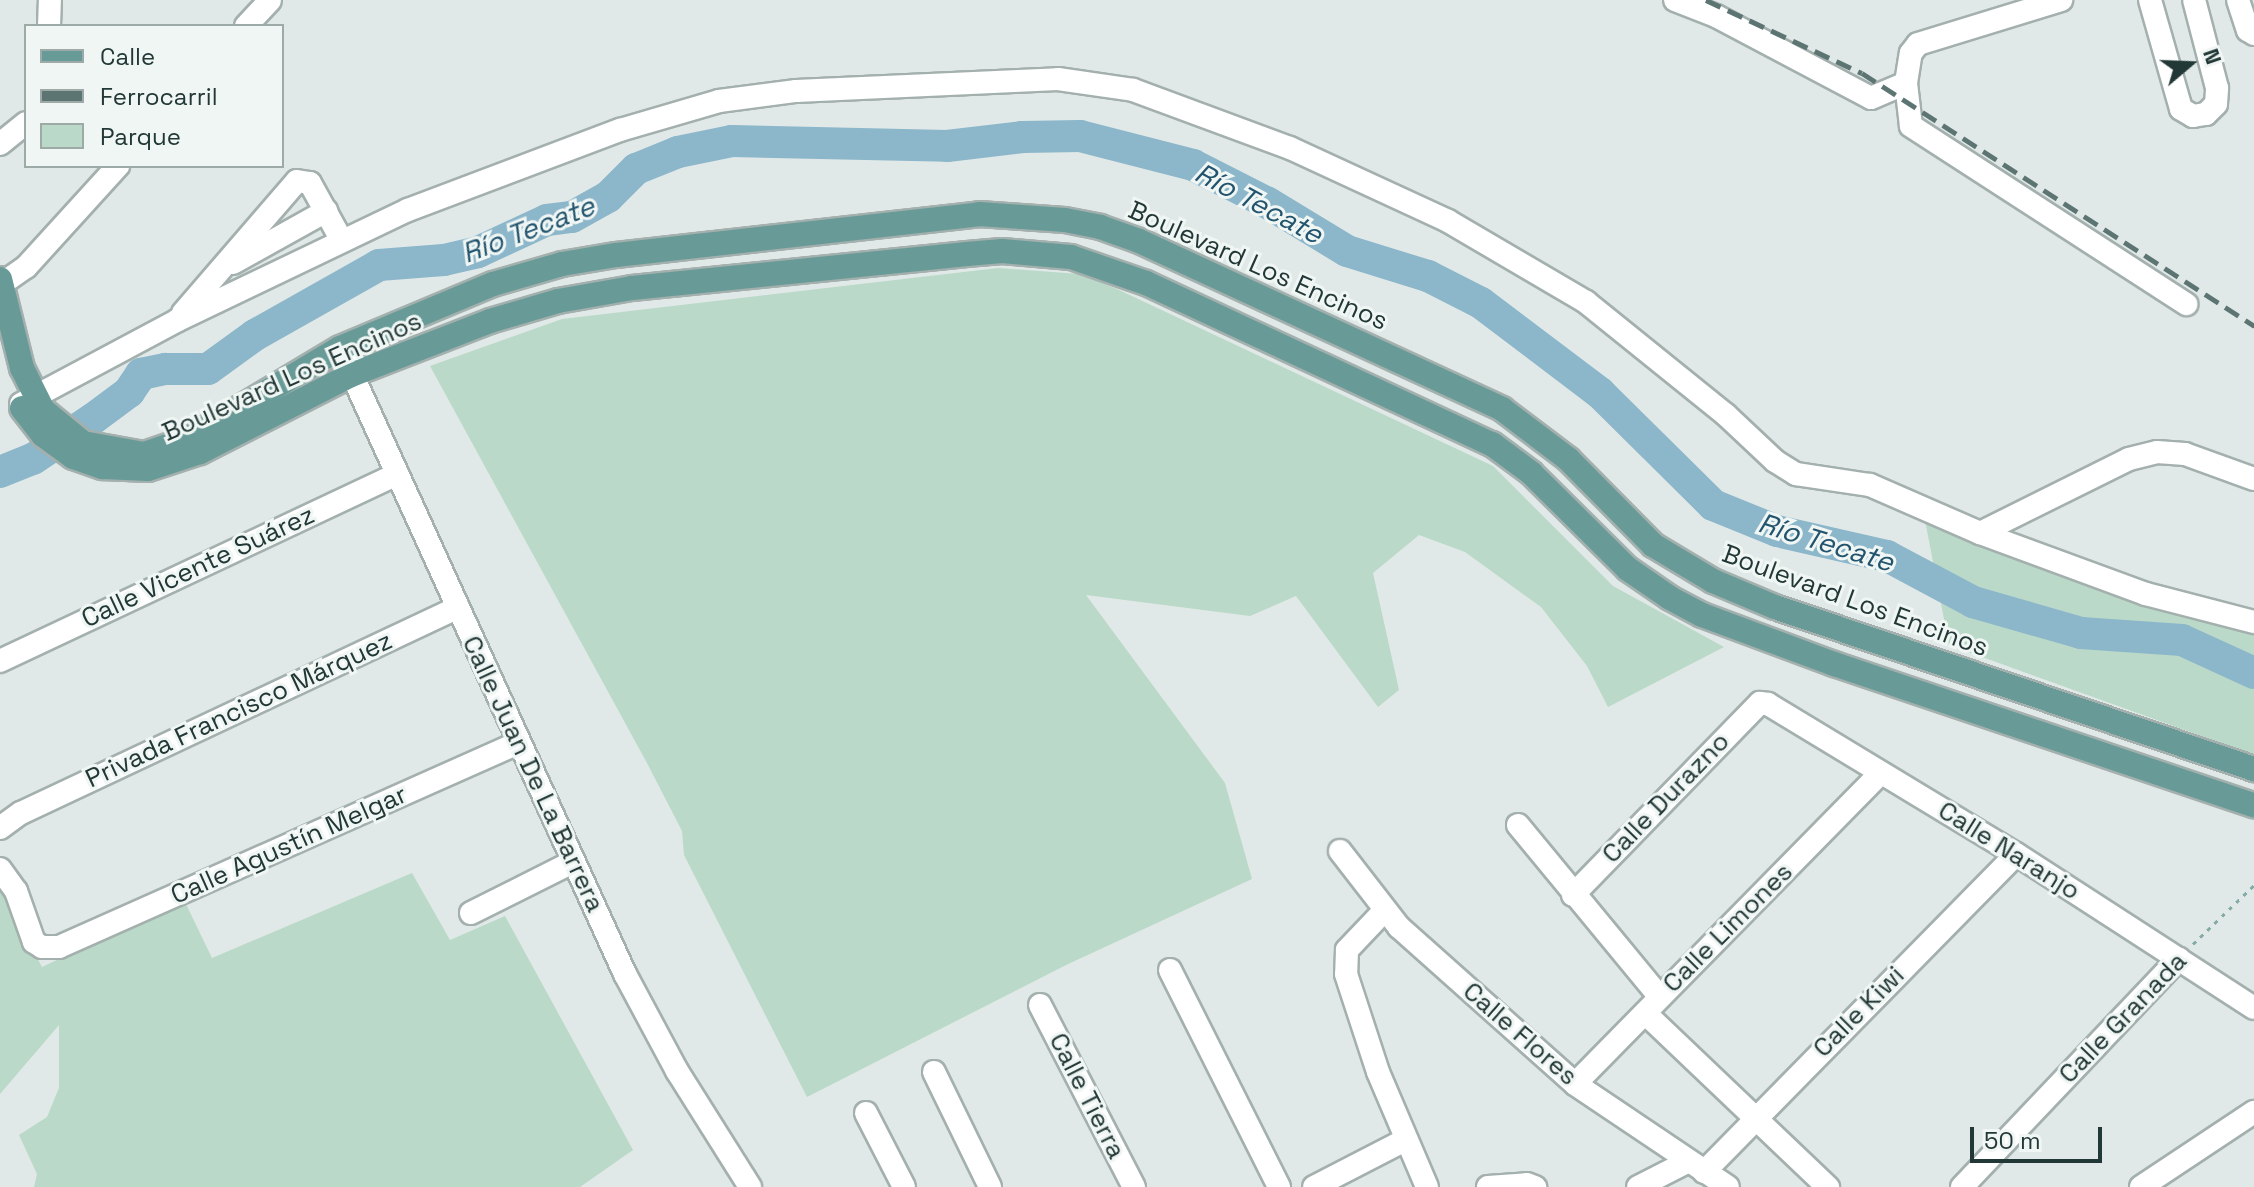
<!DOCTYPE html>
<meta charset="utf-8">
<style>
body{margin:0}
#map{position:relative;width:2254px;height:1187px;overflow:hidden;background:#e0e9e7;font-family:"Space Grotesk",sans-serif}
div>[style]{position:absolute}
.green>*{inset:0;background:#bad9c8}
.river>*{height:32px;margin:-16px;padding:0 16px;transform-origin:16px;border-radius:16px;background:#8cb6ca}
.path>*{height:3px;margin-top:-1.5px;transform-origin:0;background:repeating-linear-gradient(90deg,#83aaa5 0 4px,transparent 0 10px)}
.roads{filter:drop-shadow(2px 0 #a3b0ae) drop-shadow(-2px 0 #a3b0ae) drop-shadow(0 2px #a3b0ae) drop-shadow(0 -2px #a3b0ae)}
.minor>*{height:22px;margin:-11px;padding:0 11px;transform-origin:11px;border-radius:11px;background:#fff}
.major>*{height:24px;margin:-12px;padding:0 12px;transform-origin:12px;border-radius:12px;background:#689b97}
.rail>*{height:5px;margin-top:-2.5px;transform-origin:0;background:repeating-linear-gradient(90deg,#5c7472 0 16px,transparent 0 24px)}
span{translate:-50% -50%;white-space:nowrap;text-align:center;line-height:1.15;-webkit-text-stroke:6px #f0f6f4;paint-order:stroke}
.street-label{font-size:26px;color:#223836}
.water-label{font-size:28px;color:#22546e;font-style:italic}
.legend{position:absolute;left:24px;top:24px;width:260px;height:144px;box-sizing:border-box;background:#f0f6f4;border:2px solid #9eaaa8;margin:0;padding:10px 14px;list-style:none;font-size:24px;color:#223836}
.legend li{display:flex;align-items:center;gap:16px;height:40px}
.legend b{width:40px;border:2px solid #9eaaa8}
.north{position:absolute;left:2150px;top:24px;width:80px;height:80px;-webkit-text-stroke:6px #f0f6f4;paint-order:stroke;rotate:71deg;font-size:22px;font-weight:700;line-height:32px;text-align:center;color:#223836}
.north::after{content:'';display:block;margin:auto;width:28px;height:36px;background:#223836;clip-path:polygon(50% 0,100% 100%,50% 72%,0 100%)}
.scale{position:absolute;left:1970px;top:1127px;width:132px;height:36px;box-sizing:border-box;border:4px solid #223836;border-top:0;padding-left:10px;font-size:24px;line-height:28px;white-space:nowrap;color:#223836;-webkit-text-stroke:6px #f0f6f4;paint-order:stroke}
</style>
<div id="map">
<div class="green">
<i style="clip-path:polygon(998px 268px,1079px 274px,1117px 289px,1493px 466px,1613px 586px,1724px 647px,1608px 707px,1587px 666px,1541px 607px,1465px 552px,1419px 535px,1373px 573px,1399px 690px,1378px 707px,1296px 596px,1250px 616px,1086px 595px,1225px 783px,1252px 879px,1066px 965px,807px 1097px,684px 855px,682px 831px,647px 763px,430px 366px,562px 319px)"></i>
<i style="clip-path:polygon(1924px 515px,2254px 628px,2254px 755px,1949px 645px)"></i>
<i style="clip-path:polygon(412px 873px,450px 940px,505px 916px,633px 1150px,580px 1187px,34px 1187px,37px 1174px,19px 1135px,47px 1117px,59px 1088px,59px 1025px,0 1094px,0 888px,42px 967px,184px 900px,212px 958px)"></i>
</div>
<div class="river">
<i style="left:0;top:472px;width:35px;rotate:-22deg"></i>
<i style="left:33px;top:459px;width:73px;rotate:-33.9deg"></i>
<i style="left:94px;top:418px;width:44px;rotate:-36.6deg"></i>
<i style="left:129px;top:392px;width:22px;rotate:-56deg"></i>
<i style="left:141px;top:374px;width:25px;rotate:-12deg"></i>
<i style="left:165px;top:369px;width:43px"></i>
<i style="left:208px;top:369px;width:58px;rotate:-35.9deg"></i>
<i style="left:255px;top:335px;width:142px;rotate:-29.4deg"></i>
<i style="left:379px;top:265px;width:65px;rotate:-4.4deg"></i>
<i style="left:444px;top:260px;width:35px;rotate:-13deg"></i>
<i style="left:478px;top:252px;width:76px;rotate:-24.9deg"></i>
<i style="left:547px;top:220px;width:25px;rotate:-7deg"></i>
<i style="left:572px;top:217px;width:41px;rotate:-29.1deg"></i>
<i style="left:608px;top:197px;width:40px;rotate:-45deg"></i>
<i style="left:636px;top:169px;width:45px;rotate:-22deg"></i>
<i style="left:678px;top:152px;width:55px;rotate:-11.5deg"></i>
<i style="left:732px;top:141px;width:215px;rotate:1.3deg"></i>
<i style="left:947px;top:146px;width:76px;rotate:-6.8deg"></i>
<i style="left:1022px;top:137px;width:58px;rotate:-1deg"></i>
<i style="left:1080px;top:136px;width:117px;rotate:14.4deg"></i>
<i style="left:1193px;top:165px;width:84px;rotate:26.9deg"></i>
<i style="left:1268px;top:203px;width:92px;rotate:31.3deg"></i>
<i style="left:1347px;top:251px;width:85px;rotate:17.2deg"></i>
<i style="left:1428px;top:276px;width:59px;rotate:27deg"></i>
<i style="left:1481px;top:303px;width:149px;rotate:37.1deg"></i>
<i style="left:1600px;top:393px;width:159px;rotate:44.7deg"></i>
<i style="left:1713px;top:505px;width:69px;rotate:22.1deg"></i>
<i style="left:1777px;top:531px;width:113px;rotate:12.8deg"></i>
<i style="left:1887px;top:556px;width:98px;rotate:28.1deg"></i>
<i style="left:1973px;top:602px;width:112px;rotate:16deg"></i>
<i style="left:2081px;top:633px;width:101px;rotate:4deg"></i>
<i style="left:2182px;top:640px;width:79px;rotate:24.6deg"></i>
</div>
<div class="path">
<i style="left:2193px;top:944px;width:85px;rotate:-44deg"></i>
</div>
<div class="roads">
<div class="minor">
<i style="left:1675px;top:0;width:44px;rotate:21.3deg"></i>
<i style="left:1716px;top:16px;width:175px;rotate:27.9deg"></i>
<i style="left:1871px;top:98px;width:38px;rotate:-23deg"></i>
<i style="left:1906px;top:83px;width:30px;rotate:-81deg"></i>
<i style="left:1911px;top:53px;width:11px;rotate:-52deg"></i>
<i style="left:1918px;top:44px;width:150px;rotate:-17.1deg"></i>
<i style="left:2150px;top:0;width:113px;rotate:74.1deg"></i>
<i style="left:2181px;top:109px;width:14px;rotate:30deg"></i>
<i style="left:2193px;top:116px;width:13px;rotate:-9deg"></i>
<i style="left:2206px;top:114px;width:14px;rotate:-45deg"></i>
<i style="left:2216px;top:104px;width:16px;rotate:-86deg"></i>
<i style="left:2217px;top:88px;width:91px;rotate:-104.6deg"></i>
<i style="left:2238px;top:0;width:32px;rotate:72deg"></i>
<i style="left:2248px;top:30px;width:7px;rotate:34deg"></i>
<i style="left:49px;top:26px;width:26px;rotate:-88deg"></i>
<i style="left:246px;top:26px;width:35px;rotate:-47deg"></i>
<i style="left:1906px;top:83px;width:43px;rotate:83.4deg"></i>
<i style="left:1911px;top:126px;width:328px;rotate:32.9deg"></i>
<i style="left:0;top:144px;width:33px;rotate:-39deg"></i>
<i style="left:233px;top:263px;width:107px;rotate:-29.2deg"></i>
<i style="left:0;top:285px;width:32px;rotate:-35deg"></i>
<i style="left:26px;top:267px;width:137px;rotate:-47.7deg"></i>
<i style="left:183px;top:313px;width:174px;rotate:-49.2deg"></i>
<i style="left:297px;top:181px;width:13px;rotate:9deg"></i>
<i style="left:310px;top:183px;width:66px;rotate:61.1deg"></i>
<i style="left:340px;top:348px;width:688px;rotate:65.52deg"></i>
<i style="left:625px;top:974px;width:110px;rotate:61.8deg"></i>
<i style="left:677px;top:1071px;width:137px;rotate:57.8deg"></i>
<i style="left:21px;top:404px;width:178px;rotate:-28.1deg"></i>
<i style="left:178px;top:320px;width:255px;rotate:-25.6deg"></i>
<i style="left:408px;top:210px;width:227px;rotate:-20.7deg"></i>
<i style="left:620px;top:130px;width:103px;rotate:-16.3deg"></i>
<i style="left:719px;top:101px;width:78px;rotate:-7.4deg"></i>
<i style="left:796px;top:91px;width:262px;rotate:-2.6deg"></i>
<i style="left:1058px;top:79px;width:76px;rotate:8.3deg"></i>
<i style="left:1133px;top:90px;width:167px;rotate:20.3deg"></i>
<i style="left:1290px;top:148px;width:174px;rotate:24.8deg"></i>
<i style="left:1448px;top:221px;width:160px;rotate:30.4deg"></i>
<i style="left:1586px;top:302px;width:179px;rotate:38.9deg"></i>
<i style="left:1725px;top:414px;width:69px;rotate:43.2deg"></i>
<i style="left:1775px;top:461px;width:25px;rotate:32deg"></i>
<i style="left:1796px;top:474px;width:75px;rotate:8.5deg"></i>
<i style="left:1870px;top:485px;width:120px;rotate:23.6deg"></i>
<i style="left:1980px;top:533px;width:177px;rotate:20.2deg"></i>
<i style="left:2146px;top:594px;width:112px;rotate:14.5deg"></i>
<i style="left:1980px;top:533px;width:166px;rotate:-26.4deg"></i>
<i style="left:2129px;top:459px;width:29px;rotate:-14deg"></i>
<i style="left:2157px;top:452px;width:28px;rotate:4deg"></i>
<i style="left:2185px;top:454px;width:73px;rotate:19.9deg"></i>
<i style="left:0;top:661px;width:439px;rotate:-25.2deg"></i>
<i style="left:1518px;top:825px;width:223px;rotate:50.5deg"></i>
<i style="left:0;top:828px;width:26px;rotate:-36deg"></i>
<i style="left:21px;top:813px;width:483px;rotate:-25.2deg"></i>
<i style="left:1340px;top:851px;width:96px;rotate:52.2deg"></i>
<i style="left:1399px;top:927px;width:236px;rotate:41.7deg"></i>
<i style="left:1575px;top:1084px;width:184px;rotate:33.9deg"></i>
<i style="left:0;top:869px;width:27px;rotate:54deg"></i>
<i style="left:16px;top:891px;width:54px;rotate:70.6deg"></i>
<i style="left:34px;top:942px;width:9px;rotate:32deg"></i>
<i style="left:42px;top:947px;width:17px"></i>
<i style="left:59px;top:947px;width:502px;rotate:-23.96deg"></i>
<i style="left:1573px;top:895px;width:268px;rotate:-45.8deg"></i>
<i style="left:1760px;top:703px;width:8px;rotate:7deg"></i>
<i style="left:1768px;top:704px;width:290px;rotate:31.2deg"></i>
<i style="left:2016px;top:854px;width:283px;rotate:32.9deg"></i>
<i style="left:1384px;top:911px;width:54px;rotate:133.5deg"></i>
<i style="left:1347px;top:950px;width:24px;rotate:92deg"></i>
<i style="left:1346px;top:974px;width:103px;rotate:71.9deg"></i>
<i style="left:1378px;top:1072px;width:125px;rotate:66.9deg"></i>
<i style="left:471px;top:913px;width:114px;rotate:-26.6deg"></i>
<i style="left:1170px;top:970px;width:243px;rotate:63.3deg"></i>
<i style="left:1040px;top:1005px;width:205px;rotate:62.7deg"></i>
<i style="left:1645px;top:1013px;width:253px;rotate:43.6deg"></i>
<i style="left:934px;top:1072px;width:128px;rotate:64deg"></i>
<i style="left:1575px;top:1084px;width:436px;rotate:-45.5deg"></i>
<i style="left:866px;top:1113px;width:83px;rotate:62.8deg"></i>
<i style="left:1704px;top:1172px;width:445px;rotate:-45.5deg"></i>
<i style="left:1314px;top:1187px;width:102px;rotate:-27.3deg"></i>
<i style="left:1488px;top:1187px;width:39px;rotate:-4deg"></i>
<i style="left:1527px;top:1184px;width:9px;rotate:21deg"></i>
<i style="left:1638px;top:1187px;width:55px;rotate:-27deg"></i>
<i style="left:1962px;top:1187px;width:315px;rotate:-46.5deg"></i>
<i style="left:2141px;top:1187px;width:136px;rotate:-33.6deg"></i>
</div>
<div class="major">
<i style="left:0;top:279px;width:92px;rotate:76.1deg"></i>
<i style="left:22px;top:368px;width:47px;rotate:63.4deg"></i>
<i style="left:43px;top:410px;width:52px;rotate:39.5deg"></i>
<i style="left:83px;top:443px;width:62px;rotate:10.2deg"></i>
<i style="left:144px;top:454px;width:46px;rotate:-18.8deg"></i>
<i style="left:188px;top:439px;width:177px;rotate:-30.9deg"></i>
<i style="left:340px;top:348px;width:166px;rotate:-22.7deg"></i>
<i style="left:493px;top:284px;width:72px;rotate:-16.2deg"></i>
<i style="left:562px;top:264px;width:55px;rotate:-9.5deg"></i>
<i style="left:616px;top:255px;width:365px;rotate:-6.4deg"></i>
<i style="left:979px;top:214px;width:86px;rotate:4deg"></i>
<i style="left:1065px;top:220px;width:36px;rotate:11deg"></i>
<i style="left:1100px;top:227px;width:41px;rotate:19.7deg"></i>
<i style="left:1139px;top:241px;width:400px;rotate:24.8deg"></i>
<i style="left:1502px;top:409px;width:83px;rotate:37.1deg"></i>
<i style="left:1568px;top:459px;width:121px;rotate:45.3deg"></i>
<i style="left:1653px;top:545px;width:70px;rotate:31deg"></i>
<i style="left:1713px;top:581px;width:67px;rotate:22.8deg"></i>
<i style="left:1775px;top:607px;width:506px;rotate:18.69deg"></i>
<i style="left:22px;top:408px;width:34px;rotate:52deg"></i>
<i style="left:43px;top:435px;width:37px;rotate:36deg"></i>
<i style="left:73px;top:457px;width:31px;rotate:19deg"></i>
<i style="left:102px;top:467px;width:46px;rotate:2.5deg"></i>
<i style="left:148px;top:469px;width:55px;rotate:-18.1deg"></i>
<i style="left:200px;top:452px;width:169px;rotate:-27deg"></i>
<i style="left:351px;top:375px;width:149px;rotate:-21.2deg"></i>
<i style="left:490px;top:321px;width:71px;rotate:-16.4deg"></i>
<i style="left:558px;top:301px;width:75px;rotate:-10deg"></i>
<i style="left:632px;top:288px;width:337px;rotate:-5.8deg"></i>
<i style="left:967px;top:254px;width:35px;rotate:-5deg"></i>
<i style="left:1002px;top:251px;width:69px;rotate:5deg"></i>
<i style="left:1071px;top:257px;width:79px;rotate:19.1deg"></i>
<i style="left:1146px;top:283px;width:382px;rotate:25deg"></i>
<i style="left:1492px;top:444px;width:49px;rotate:36.6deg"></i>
<i style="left:1531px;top:473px;width:136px;rotate:44.7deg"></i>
<i style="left:1628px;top:569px;width:51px;rotate:34.6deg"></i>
<i style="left:1670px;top:598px;width:36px;rotate:28deg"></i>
<i style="left:1702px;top:615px;width:141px;rotate:20.4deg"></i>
<i style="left:1834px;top:664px;width:443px;rotate:18.6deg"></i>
</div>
</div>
<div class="rail">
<i style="left:1706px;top:0;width:172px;rotate:25.1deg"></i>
<i style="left:1862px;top:73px;width:467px;rotate:32.8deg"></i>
</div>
<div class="street-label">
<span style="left:1258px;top:266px;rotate:24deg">Boulevard Los Encinos</span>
<span style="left:292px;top:377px;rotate:-24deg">Boulevard Los Encinos</span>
<span style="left:198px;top:567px;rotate:-25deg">Calle Vicente Suárez</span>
<span style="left:1855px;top:601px;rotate:20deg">Boulevard Los Encinos</span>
<span style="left:239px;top:710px;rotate:-25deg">Privada Francisco Márquez</span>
<span style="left:533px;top:774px;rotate:65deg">Calle Juan De La Barrera</span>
<span style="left:1666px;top:798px;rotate:-46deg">Calle Durazno</span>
<span style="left:289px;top:845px;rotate:-24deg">Calle Agustín Melgar</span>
<span style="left:2009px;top:851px;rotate:32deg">Calle Naranjo</span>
<span style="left:1728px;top:928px;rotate:-45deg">Calle Limones</span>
<span style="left:1859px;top:1012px;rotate:-45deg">Calle Kiwi</span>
<span style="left:2123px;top:1018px;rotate:-46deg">Calle Granada</span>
<span style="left:1520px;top:1034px;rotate:41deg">Calle Flores</span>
<span style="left:1087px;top:1096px;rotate:63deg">Calle Tierra</span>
</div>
<div class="water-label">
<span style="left:1259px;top:203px;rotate:28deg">Río Tecate</span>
<span style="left:528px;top:229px;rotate:-21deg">Río Tecate</span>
<span style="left:1826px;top:542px;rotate:17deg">Río Tecate</span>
</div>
<ul class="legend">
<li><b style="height:10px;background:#689b97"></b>Calle</li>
<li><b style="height:10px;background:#5c7472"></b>Ferrocarril</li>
<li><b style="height:22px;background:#bad9c8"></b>Parque</li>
</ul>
<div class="north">N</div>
<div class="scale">50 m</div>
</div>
